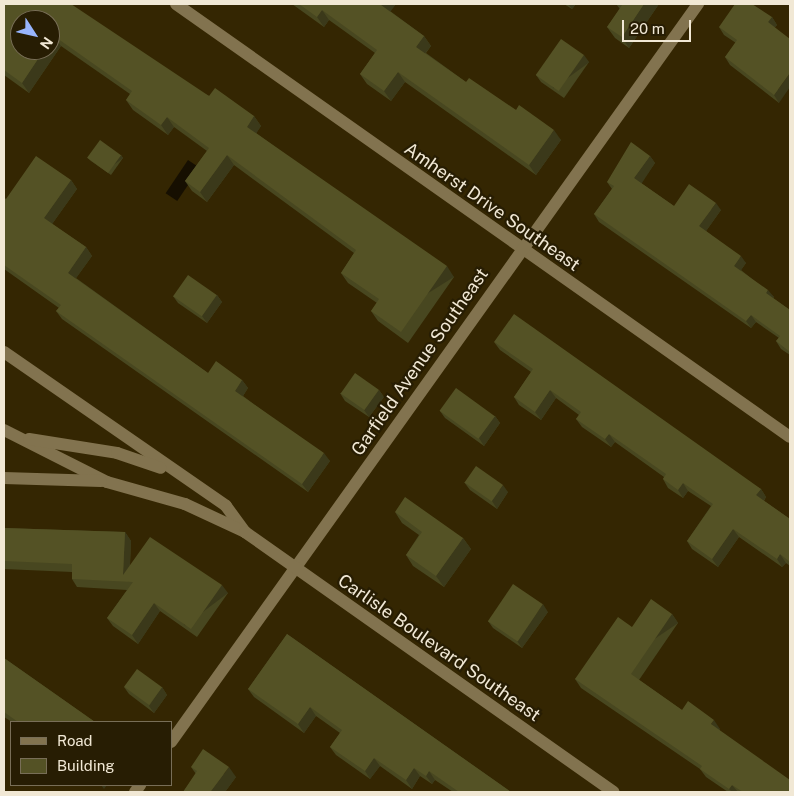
<!DOCTYPE html>
<style>
body{margin:0}
#map{position:relative;width:794px;height:796px;overflow:hidden;background:#342602;font-family:"Public Sans",sans-serif}
div>[style]{position:absolute}
.water>*{inset:0;background:#160f01;transform-origin:0 0}
.minor>*{height:12px;margin:-6px;padding:0 6px;transform-origin:6px;border-radius:6px;background:#82734f}
.tertiary>*{height:12px;margin:-6px;padding:0 6px;transform-origin:6px;border-radius:6px;background:#82734f}
.wall>*{inset:0;background:#484720}
.shaded-wall>*{inset:0;background:#3b391a;transform-origin:0 0}
.building>*{inset:0;background:#545225;transform-origin:0 0}
span{translate:-50% -50%;white-space:nowrap;text-align:center;line-height:1.15;-webkit-text-stroke:4.5px #271d03;paint-order:stroke}
.street-label{font-size:18px;color:#f1e8d5}
.frame{position:absolute;inset:0;border:5px solid #f1e8d5;pointer-events:none}
.legend{position:absolute;left:10px;top:721px;width:162px;height:65px;box-sizing:border-box;background:#271d03;border:1px solid #786e57;margin:0;padding:6px 9px;list-style:none;font-size:15px;color:#f1e8d5}
.legend li{display:flex;align-items:center;gap:10px;height:25px}
.legend b{width:25px;border:1px solid #786e57}
.north{position:absolute;left:10px;top:10px;width:50px;height:50px;box-sizing:border-box;background:#271d03;border:1px solid #786e57;border-radius:50%;rotate:125deg;font-size:14px;font-weight:700;line-height:20px;text-align:center;color:#f1e8d5}
.north::after{content:'';display:block;margin:auto;width:18px;height:22px;background:#98b5fd;clip-path:polygon(50% 0,100% 100%,50% 72%,0 100%)}
.scale{position:absolute;left:622px;top:20px;width:69px;height:22px;box-sizing:border-box;border:2px solid #f1e8d5;border-top:0;padding-left:6px;font-size:15px;line-height:18px;white-space:nowrap;color:#f1e8d5;-webkit-text-stroke:4px #271d03;paint-order:stroke}
</style>
<div id="map">
<div class="water">
<i style="left:188px;top:160px;width:14px;height:40px;rotate:34deg"></i>
</div>
<div class="minor">
<i style="left:176px;top:4px;width:751px;rotate:35.19deg"></i>
<i style="left:171px;top:742px;width:907px;rotate:-54.47deg"></i>
<i style="left:135px;top:792px;width:9px;rotate:-54deg"></i>
</div>
<div class="tertiary">
<i style="left:4px;top:352px;width:270px;rotate:34.7deg"></i>
<i style="left:226px;top:506px;width:32px;rotate:54deg"></i>
<i style="left:4px;top:430px;width:115px;rotate:26.8deg"></i>
<i style="left:107px;top:482px;width:81px;rotate:15.8deg"></i>
<i style="left:185px;top:504px;width:66px;rotate:25deg"></i>
<i style="left:245px;top:532px;width:451px;rotate:35.2deg"></i>
<i style="left:29px;top:439px;width:89px;rotate:9deg"></i>
<i style="left:117px;top:453px;width:46px;rotate:18.8deg"></i>
<i style="left:4px;top:478px;width:97px;rotate:1.8deg"></i>
</div>
<div class="wall">
<i style="clip-path:polygon(4px 4px,254px 116px,261px 126px,256px 133px,454px 277px,408px 343px,378px 321px,371px 311px,377px 303px,348px 283px,341px 273px,354px 253px,234px 165px,207px 202px,192px 191px,185px 181px,207px 151px,174px 127px,168px 135px,133px 110px,126px 100px,130px 94px,61px 46px,29px 93px,4px 75px)"></i>
<i style="clip-path:polygon(292px 4px,396px 4px,390px 11px,424px 36px,431px 46px,426px 53px,466px 82px,516px 110px,561px 140px,536px 175px,405px 82px,391px 101px,367px 84px,360px 74px,375px 53px,329px 20px,324px 27px)"></i>
<i style="clip-path:polygon(564px 4px,576px 4px,572px 9px)"></i>
<i style="clip-path:polygon(616px 4px,659px 4px,629px 48px,615px 38px,607px 27px,620px 9px)"></i>
<i style="clip-path:polygon(772px 17px,777px 25px,775px 27px,779px 103px,730px 65px,725px 57px,736px 43px,724px 35px,719px 27px)"></i>
<i style="clip-path:polygon(589px 62px,564px 98px,541px 82px,536px 75px)"></i>
<i style="clip-path:polygon(121px 155px,123px 158px,111px 175px,91px 161px,88px 158px)"></i>
<i style="clip-path:polygon(650px 156px,655px 163px,641px 183px,674px 206px,721px 210px,706px 231px,746px 263px,741px 270px,774px 297px,773px 298px,790px 310px,790px 355px,781px 349px,776px 341px,779px 338px,756px 322px,751px 328px,599px 222px,594px 214px,612px 189px,607px 182px)"></i>
<i style="clip-path:polygon(71px 180px,77px 189px,52px 224px,86px 247px,92px 256px,76px 278px,208px 373px,242px 380px,248px 388px,243px 396px,330px 461px,308px 492px,62px 319px,56px 311px,59px 308px,4px 269px,4px 198px,6px 199px)"></i>
<i style="clip-path:polygon(217px 295px,222px 302px,207px 323px,178px 303px,173px 296px)"></i>
<i style="clip-path:polygon(494px 342px,761px 489px,766px 497px,764px 501px,790px 519px,790px 566px,786px 563px,782px 567px,739px 537px,718px 567px,692px 549px,687px 541px,711px 506px,688px 491px,683px 498px,668px 488px,663px 479px,664px 477px,615px 442px,611px 447px,582px 427px,576px 419px,579px 415px,556px 398px,541px 420px,519px 405px,514px 397px,531px 372px,500px 350px)"></i>
<i style="clip-path:polygon(379px 390px,384px 397px,369px 417px,345px 401px,340px 393px)"></i>
<i style="clip-path:polygon(440px 411px,495px 416px,500px 423px,484px 446px,445px 418px)"></i>
<i style="clip-path:polygon(464px 482px,508px 492px,497px 509px,470px 490px)"></i>
<i style="clip-path:polygon(395px 512px,463px 538px,471px 549px,444px 587px,413px 566px,406px 555px,419px 535px,402px 523px)"></i>
<i style="clip-path:polygon(4px 528px,125px 532px,131px 541px,130px 566px,228px 593px,197px 637px,160px 611px,138px 644px,113px 626px,107px 618px,127px 590px,77px 587px,72px 579px,72px 572px,4px 569px)"></i>
<i style="clip-path:polygon(548px 612px,522px 648px,493px 628px,488px 621px)"></i>
<i style="clip-path:polygon(672px 614px,678px 623px,639px 680px,682px 710px,720px 729px,719px 730px,790px 792px,728px 792px,706px 777px,700px 769px,581px 688px,575px 679px,632px 627px)"></i>
<i style="clip-path:polygon(287px 634px,511px 792px,453px 792px,435px 780px,432px 784px,420px 776px,412px 789px,380px 766px,370px 779px,336px 755px,330px 747px,340px 733px,316px 716px,304px 733px,254px 697px,248px 689px)"></i>
<i style="clip-path:polygon(4px 658px,95px 722px,12px 722px,4px 717px)"></i>
<i style="clip-path:polygon(124px 687px,162px 687px,167px 695px,154px 713px,129px 694px)"></i>
<i style="clip-path:polygon(191px 767px,236px 777px,225px 792px,183px 792px,196px 774px)"></i>
</div>
<div class="shaded-wall">
<i style="clip-path:polygon(382px 4px,396px 4px,388px 15px,381px 5px)"></i>
<i style="clip-path:polygon(568px 4px,576px 4px,572px 9px)"></i>
<i style="clip-path:polygon(644px 4px,659px 4px,629px 48px,622px 37px)"></i>
<i style="clip-path:polygon(322px 10px,329px 20px,324px 27px,317px 17px)"></i>
<i style="clip-path:polygon(772px 17px,777px 25px,773px 30px,768px 22px)"></i>
<i style="clip-path:polygon(54px 36px,61px 46px,29px 93px,22px 83px,44px 50px,50px 50px,50px 42px)"></i>
<i style="clip-path:polygon(424px 36px,431px 46px,423px 56px,416px 47px)"></i>
<i style="left:584px;top:55px;width:9px;height:44px;rotate:54deg"></i>
<i style="clip-path:polygon(398px 72px,405px 82px,391px 101px,384px 91px)"></i>
<i style="clip-path:polygon(790px 73px,790px 87px,779px 103px,774px 95px)"></i>
<i style="clip-path:polygon(254px 116px,261px 126px,254px 137px,247px 127px)"></i>
<i style="clip-path:polygon(167px 117px,174px 127px,168px 135px,161px 125px)"></i>
<i style="clip-path:polygon(554px 130px,561px 140px,536px 175px,529px 165px)"></i>
<i style="left:121px;top:155px;width:4px;height:21px;rotate:56deg"></i>
<i style="clip-path:polygon(227px 155px,234px 165px,207px 202px,200px 192px)"></i>
<i style="clip-path:polygon(650px 156px,655px 163px,640px 186px,634px 178px)"></i>
<i style="clip-path:polygon(71px 180px,77px 189px,50px 227px,44px 218px)"></i>
<i style="clip-path:polygon(716px 203px,721px 210px,704px 234px,699px 226px)"></i>
<i style="clip-path:polygon(86px 247px,92px 256px,74px 281px,68px 273px)"></i>
<i style="clip-path:polygon(741px 256px,746px 263px,739px 273px,734px 266px)"></i>
<i style="left:447px;top:266px;width:13px;height:80px;rotate:58deg"></i>
<i style="clip-path:polygon(768px 290px,774px 297px,771px 300px,766px 293px)"></i>
<i style="clip-path:polygon(217px 295px,222px 302px,207px 323px,202px 316px)"></i>
<i style="clip-path:polygon(751px 315px,756px 322px,751px 328px,746px 321px)"></i>
<i style="clip-path:polygon(242px 380px,248px 388px,241px 399px,235px 391px)"></i>
<i style="clip-path:polygon(379px 390px,384px 397px,369px 417px,364px 410px)"></i>
<i style="clip-path:polygon(550px 390px,556px 398px,541px 420px,535px 412px)"></i>
<i style="clip-path:polygon(495px 416px,500px 423px,484px 446px,479px 438px)"></i>
<i style="clip-path:polygon(609px 434px,615px 442px,611px 447px,605px 439px)"></i>
<i style="clip-path:polygon(324px 453px,330px 461px,308px 492px,302px 484px)"></i>
<i style="clip-path:polygon(683px 483px,688px 491px,683px 498px,678px 490px)"></i>
<i style="clip-path:polygon(503px 485px,508px 492px,497px 509px,492px 501px)"></i>
<i style="clip-path:polygon(761px 489px,766px 497px,762px 503px,756px 495px)"></i>
<i style="clip-path:polygon(733px 529px,739px 537px,718px 567px,712px 559px)"></i>
<i style="clip-path:polygon(125px 532px,131px 541px,129px 582px,123px 575px)"></i>
<i style="clip-path:polygon(463px 538px,471px 549px,444px 587px,436px 576px)"></i>
<i style="clip-path:polygon(780px 554px,786px 563px,782px 567px,777px 559px)"></i>
<i style="left:222px;top:585px;width:10px;height:54px;rotate:53deg"></i>
<i style="clip-path:polygon(154px 603px,160px 611px,138px 644px,132px 635px)"></i>
<i style="clip-path:polygon(543px 604px,548px 612px,522px 648px,517px 641px)"></i>
<i style="left:672px;top:614px;width:11px;height:73px;rotate:56deg"></i>
<i style="clip-path:polygon(162px 687px,167px 695px,154px 713px,149px 706px)"></i>
<i style="clip-path:polygon(310px 707px,316px 716px,304px 733px,298px 724px)"></i>
<i style="clip-path:polygon(714px 720px,720px 729px,717px 733px,711px 724px)"></i>
<i style="clip-path:polygon(374px 758px,380px 766px,370px 779px,365px 771px)"></i>
<i style="clip-path:polygon(229px 767px,236px 777px,225px 792px,212px 792px,211px 791px)"></i>
<i style="clip-path:polygon(414px 768px,420px 776px,412px 789px,406px 780px)"></i>
<i style="clip-path:polygon(429px 771px,435px 780px,432px 784px,426px 776px)"></i>
<i style="clip-path:polygon(101px 785px,107px 785px,104px 789px)"></i>
<i style="clip-path:polygon(732px 785px,738px 792px,732px 792px,729px 789px)"></i>
</div>
<div class="building">
<i style="clip-path:polygon(4px 4px,71px 4px,209px 96px,215px 88px,254px 116px,247px 127px,447px 266px,401px 332px,371px 311px,379px 299px,341px 273px,356px 250px,227px 155px,200px 192px,185px 181px,209px 148px,167px 117px,161px 125px,126px 100px,132px 91px,54px 36px,50px 42px,50px 20px,20px 20px,20px 50px,44px 50px,22px 83px,4px 70px)"></i>
<i style="clip-path:polygon(299px 4px,382px 4px,381px 5px,424px 36px,416px 47px,466px 82px,469px 78px,516px 110px,519px 105px,554px 130px,529px 165px,398px 72px,384px 91px,360px 74px,377px 50px,322px 10px,317px 17px)"></i>
<i style="clip-path:polygon(621px 4px,644px 4px,622px 37px,607px 27px,622px 5px)"></i>
<i style="clip-path:polygon(735px 4px,752px 4px,772px 17px,768px 22px,790px 39px,790px 73px,774px 95px,725px 57px,737px 40px,719px 27px)"></i>
<i style="left:561px;top:39px;width:28px;height:44px;rotate:35deg"></i>
<i style="left:100px;top:140px;width:26px;height:22px;rotate:36deg"></i>
<i style="clip-path:polygon(631px 142px,650px 156px,634px 178px,674px 206px,689px 184px,716px 203px,699px 226px,741px 256px,734px 266px,768px 290px,766px 293px,790px 310px,790px 352px,776px 341px,780px 336px,751px 315px,746px 321px,594px 214px,614px 186px,607px 182px)"></i>
<i style="clip-path:polygon(36px 156px,71px 180px,44px 218px,86px 247px,68px 273px,208px 373px,216px 361px,242px 380px,235px 391px,324px 453px,302px 484px,56px 311px,61px 305px,4px 265px,4px 198px,6px 199px)"></i>
<i style="left:188px;top:275px;width:35px;height:26px;rotate:35deg"></i>
<i style="clip-path:polygon(514px 314px,761px 489px,756px 495px,790px 519px,790px 562px,780px 554px,777px 559px,733px 529px,712px 559px,687px 541px,713px 504px,683px 483px,678px 490px,663px 479px,666px 474px,609px 434px,605px 439px,576px 419px,581px 412px,550px 390px,535px 412px,514px 397px,533px 369px,494px 342px)"></i>
<i style="left:355px;top:373px;width:29px;height:25px;rotate:35deg"></i>
<i style="left:456px;top:388px;width:48px;height:28px;rotate:36deg"></i>
<i style="left:476px;top:466px;width:33px;height:20px;rotate:35deg"></i>
<i style="clip-path:polygon(405px 497px,463px 538px,436px 576px,406px 555px,422px 532px,395px 512px)"></i>
<i style="clip-path:polygon(4px 528px,125px 532px,123px 575px,150px 537px,222px 585px,191px 629px,154px 603px,132px 635px,107px 618px,133px 582px,72px 579px,72px 564px,4px 561px)"></i>
<i style="left:513px;top:584px;width:36px;height:45px;rotate:34deg"></i>
<i style="clip-path:polygon(651px 599px,672px 614px,631px 674px,682px 710px,688px 701px,714px 720px,711px 724px,790px 780px,790px 792px,743px 792px,732px 785px,729px 789px,700px 769px,702px 766px,575px 679px,618px 617px,632px 627px)"></i>
<i style="clip-path:polygon(287px 634px,511px 792px,459px 792px,429px 771px,426px 776px,414px 768px,406px 780px,374px 758px,365px 771px,330px 747px,342px 730px,310px 707px,298px 724px,248px 689px)"></i>
<i style="clip-path:polygon(4px 658px,95px 722px,18px 722px,4px 712px)"></i>
<i style="left:137px;top:669px;width:31px;height:22px;rotate:36deg"></i>
<i style="clip-path:polygon(203px 749px,229px 767px,211px 791px,212px 792px,183px 792px,197px 771px,191px 767px)"></i>
</div>
<div class="street-label">
<span style="left:492px;top:207px;rotate:35deg">Amherst Drive Southeast</span>
<span style="left:420px;top:362px;rotate:-55deg">Garfield Avenue Southeast</span>
<span style="left:439px;top:648px;rotate:35deg">Carlisle Boulevard Southeast</span>
</div>
<div class="frame"></div>
<ul class="legend">
<li><b style="height:6px;background:#82734f"></b>Road</li>
<li><b style="height:14px;background:#545225"></b>Building</li>
</ul>
<div class="north">N</div>
<div class="scale">20 m</div>
</div>
